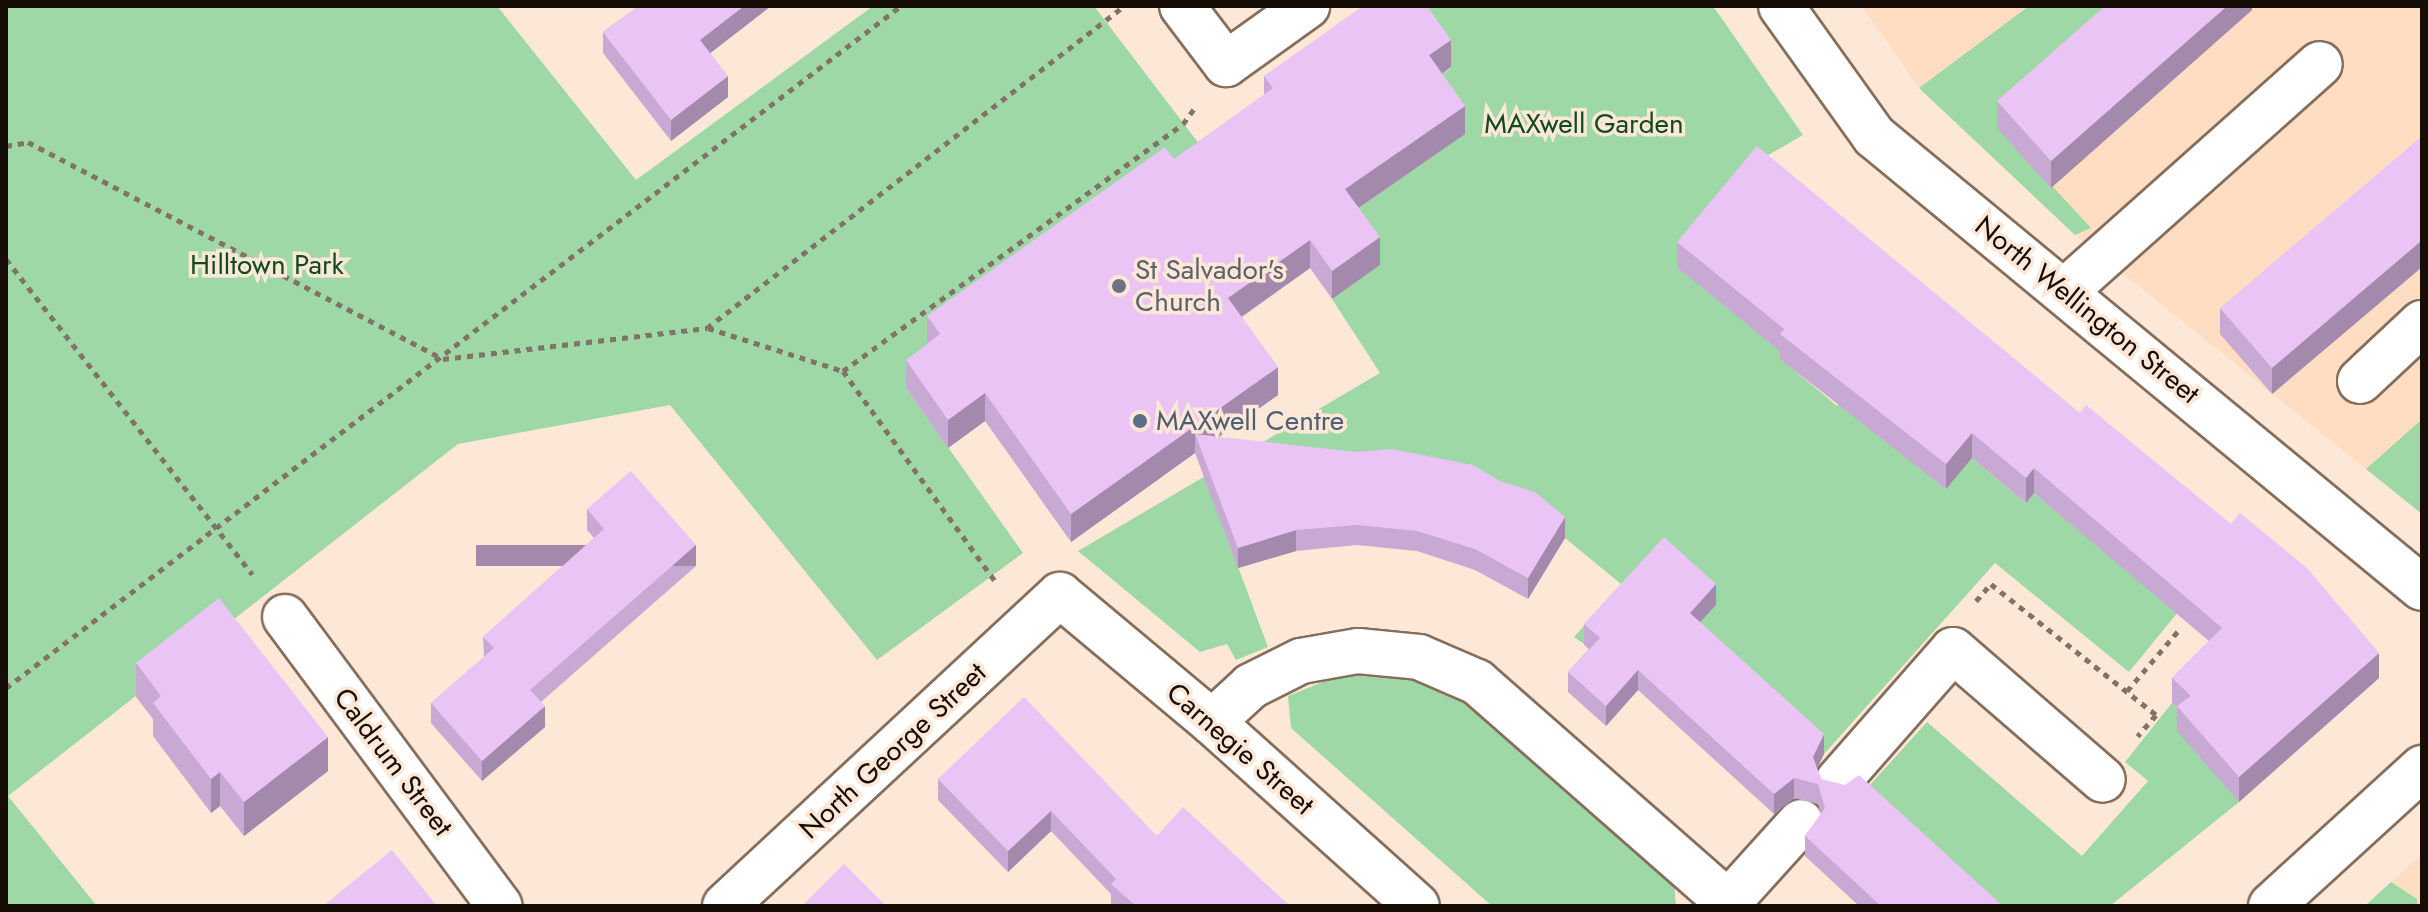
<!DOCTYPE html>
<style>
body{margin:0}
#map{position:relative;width:2428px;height:912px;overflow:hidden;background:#fde7d6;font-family:Jost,sans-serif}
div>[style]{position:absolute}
.built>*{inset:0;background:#ffddc3}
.green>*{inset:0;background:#9ed8a6}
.path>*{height:5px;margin-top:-2.5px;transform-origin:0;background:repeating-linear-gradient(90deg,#817367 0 6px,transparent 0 12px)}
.roads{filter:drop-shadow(2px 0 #856e5b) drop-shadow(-2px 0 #856e5b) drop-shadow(0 2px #856e5b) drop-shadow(0 -2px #856e5b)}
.minor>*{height:44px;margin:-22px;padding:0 22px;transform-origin:22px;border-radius:22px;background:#fff}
.wall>*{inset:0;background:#c8a9d3}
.shaded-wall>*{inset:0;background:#a389ac;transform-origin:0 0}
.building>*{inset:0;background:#e9c4f5}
.dots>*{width:22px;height:22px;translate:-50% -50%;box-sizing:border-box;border:4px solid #fde7d6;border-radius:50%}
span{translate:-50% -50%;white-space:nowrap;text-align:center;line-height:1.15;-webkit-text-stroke:7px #fde7d6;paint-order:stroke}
.park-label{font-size:28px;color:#0d4c20}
.worship-label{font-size:28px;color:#5b616d}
.left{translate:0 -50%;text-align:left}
.street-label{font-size:28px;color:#150d06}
.service-label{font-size:28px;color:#4e5e75}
.frame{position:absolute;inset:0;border:8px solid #150d06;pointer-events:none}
</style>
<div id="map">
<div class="built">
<i style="clip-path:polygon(1862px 6px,2422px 6px,2422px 514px,2075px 235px,1919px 88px)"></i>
<i style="clip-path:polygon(2422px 854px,2422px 906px,2365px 906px,2391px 882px)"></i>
</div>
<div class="green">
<i style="clip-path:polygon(6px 6px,497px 6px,636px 180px,873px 6px,1094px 6px,1203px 149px,927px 344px,906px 388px,1023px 553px,877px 660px,670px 405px,458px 444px,8px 796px,97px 906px,6px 906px)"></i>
<i style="clip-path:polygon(1408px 6px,1713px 6px,1803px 135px,1751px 165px,1811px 322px,1781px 359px,1837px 406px,1867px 371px,1945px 489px,1972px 458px,2026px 503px,2034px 493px,2178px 612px,2129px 672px,1995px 563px,1824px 754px,1690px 633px,1584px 644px,1574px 637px,1621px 584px,1565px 538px,1500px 502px,1213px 500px,1268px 647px,1236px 660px,1227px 644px,1200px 652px,1078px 551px,1380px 373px,1332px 299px,1379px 265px,1310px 168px,1451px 68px)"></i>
<i style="clip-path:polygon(2029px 6px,2135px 6px,1998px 127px,2091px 228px,2075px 235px,1919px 88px)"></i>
<i style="clip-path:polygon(2420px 421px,2422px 423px,2422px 514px,2366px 469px)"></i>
<i style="clip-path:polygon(1340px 675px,1403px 678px,1462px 692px,1674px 881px,1676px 906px,1492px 906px,1291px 728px,1288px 696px)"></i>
<i style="clip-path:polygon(2172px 703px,2191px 721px,2239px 802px,2110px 906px,1981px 906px,1860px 796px,1927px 722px,2082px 856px,2148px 781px,2125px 762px)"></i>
<i style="clip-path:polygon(2391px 882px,2417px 899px,2417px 906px,2365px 906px)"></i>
</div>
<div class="path">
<i style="left:6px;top:146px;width:22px;rotate:-10deg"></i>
<i style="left:28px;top:142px;width:468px;rotate:27.6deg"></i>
<i style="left:443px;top:359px;width:266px;rotate:-6.7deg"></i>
<i style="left:707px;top:328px;width:527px;rotate:-37.67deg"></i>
<i style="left:6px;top:259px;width:400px;rotate:52deg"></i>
<i style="left:708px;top:328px;width:142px;rotate:17.7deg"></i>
<i style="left:843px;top:371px;width:259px;rotate:54.1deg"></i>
<i style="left:843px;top:371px;width:420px;rotate:-36deg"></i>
<i style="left:1183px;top:124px;width:19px;rotate:-54deg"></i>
<i style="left:1976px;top:601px;width:23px;rotate:-49deg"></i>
<i style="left:1991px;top:584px;width:211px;rotate:38.4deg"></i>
<i style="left:2156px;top:715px;width:28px;rotate:131deg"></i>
<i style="left:6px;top:688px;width:1125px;rotate:-37.31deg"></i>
<i style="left:2127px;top:691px;width:80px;rotate:-49.6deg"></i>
</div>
<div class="roads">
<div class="minor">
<i style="left:1182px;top:6px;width:73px;rotate:52.8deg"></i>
<i style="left:1226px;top:64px;width:100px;rotate:-35.6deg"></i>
<i style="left:1781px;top:6px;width:160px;rotate:54.4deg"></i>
<i style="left:1874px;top:136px;width:710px;rotate:39.52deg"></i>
<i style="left:2065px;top:291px;width:341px;rotate:-41.7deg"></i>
<i style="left:2360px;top:381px;width:85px;rotate:-43.1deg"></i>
<i style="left:285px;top:617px;width:360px;rotate:53.4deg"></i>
<i style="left:1212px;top:722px;width:53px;rotate:-42.7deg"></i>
<i style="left:1251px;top:686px;width:56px;rotate:-26.6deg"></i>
<i style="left:1301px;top:661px;width:58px;rotate:-10deg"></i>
<i style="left:1358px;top:651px;width:61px;rotate:5.6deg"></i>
<i style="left:1419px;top:657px;width:63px;rotate:23.3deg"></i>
<i style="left:1477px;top:682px;width:339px;rotate:41.3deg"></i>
<i style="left:1838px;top:781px;width:174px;rotate:-48.7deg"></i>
<i style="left:1953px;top:650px;width:198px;rotate:40.9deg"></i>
<i style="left:725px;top:906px;width:457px;rotate:-42.9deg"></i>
<i style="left:1060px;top:595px;width:198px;rotate:39.9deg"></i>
<i style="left:1212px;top:722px;width:275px;rotate:41.9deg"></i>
<i style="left:1725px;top:906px;width:113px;rotate:-47.9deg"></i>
<i style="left:2271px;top:906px;width:205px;rotate:-42.4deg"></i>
</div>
</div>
<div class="wall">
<i style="clip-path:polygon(639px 6px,771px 6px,710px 53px,728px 97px,671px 141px,603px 53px,603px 32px)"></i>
<i style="clip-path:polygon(2252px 6px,2252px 10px,2051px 188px,1997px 128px,1997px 101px)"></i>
<i style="clip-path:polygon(1451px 67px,1442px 74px,1465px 134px,1359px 208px,1380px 265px,1332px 299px,1310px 268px,1242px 317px,1278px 395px,1219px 437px,1565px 538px,1528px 599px,1475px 570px,1417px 551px,1357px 545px,1296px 551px,1238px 568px,1195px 453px,1071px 542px,985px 421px,948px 448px,906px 388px,906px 360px,927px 344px,927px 316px,1174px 159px,1264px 95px,1264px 76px)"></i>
<i style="clip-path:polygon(1677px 242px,2379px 678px,2239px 802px,2177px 731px,2177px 707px,2172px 703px,2172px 678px,2209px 641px,2034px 493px,2026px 503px,1972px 458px,1946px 489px,1780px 359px,1780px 351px,1677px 267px)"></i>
<i style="clip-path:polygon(2422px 267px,2272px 394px,2220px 334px,2220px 308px)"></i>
<i style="clip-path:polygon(587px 509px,696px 566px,541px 702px,545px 727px,482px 781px,431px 723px,431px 703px,484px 657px,483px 637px,594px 538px,587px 530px)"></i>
<i style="clip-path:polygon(1716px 605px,1700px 622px,1824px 754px,1817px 768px,1821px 779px,2003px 906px,1859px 906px,1805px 856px,1805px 836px,1821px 814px,1818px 804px,1794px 798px,1774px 814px,1638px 690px,1606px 726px,1568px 692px,1568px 672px,1589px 649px,1584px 645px,1584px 624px)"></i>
<i style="clip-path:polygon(136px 663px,328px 771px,244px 836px,220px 806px,211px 813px,153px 736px,153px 719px,136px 697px)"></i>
<i style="clip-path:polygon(938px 779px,1157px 836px,1290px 906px,1113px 906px,1111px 904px,1111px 894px,1051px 831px,1008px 872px,938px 800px)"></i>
</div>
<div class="shaded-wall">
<i style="clip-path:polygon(744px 6px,771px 6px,700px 61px,700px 40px)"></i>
<i style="clip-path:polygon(2227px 6px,2252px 6px,2252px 10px,2051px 188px,2051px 161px)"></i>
<i style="clip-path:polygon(1451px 40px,1451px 67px,1429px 83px,1429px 55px)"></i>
<i style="clip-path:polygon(728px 76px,728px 97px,671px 141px,671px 120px)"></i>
<i style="clip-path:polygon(1465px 106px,1465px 134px,1345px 217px,1345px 189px)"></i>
<i style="clip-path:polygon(1380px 237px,1380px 265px,1332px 299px,1332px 271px)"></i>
<i style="clip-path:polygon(1310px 240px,1310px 268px,1228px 326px,1228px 298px)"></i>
<i style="clip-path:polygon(2422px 240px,2422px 267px,2272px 394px,2272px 368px)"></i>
<i style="clip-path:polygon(1278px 367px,1278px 395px,1201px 449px,1195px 434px,1195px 453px,1071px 542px,1071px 514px)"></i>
<i style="clip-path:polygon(985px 393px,985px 421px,948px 448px,948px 420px)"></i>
<i style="clip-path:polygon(1972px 433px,1972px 458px,1946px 489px,1946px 464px)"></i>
<i style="clip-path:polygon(2034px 468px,2034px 493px,2026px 503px,2026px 478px)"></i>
<i style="clip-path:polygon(1565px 517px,1565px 538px,1528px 599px,1528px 578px)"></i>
<i style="clip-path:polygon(1296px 530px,1296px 551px,1238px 568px,1238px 548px)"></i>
<i style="left:696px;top:545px;width:21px;height:220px;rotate:90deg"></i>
<i style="clip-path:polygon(1716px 584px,1716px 605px,1690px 633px,1690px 613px)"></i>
<i style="clip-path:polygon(2379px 653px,2379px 678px,2239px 802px,2239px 777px)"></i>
<i style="clip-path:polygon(1638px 670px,1638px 690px,1606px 726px,1606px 706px)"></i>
<i style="clip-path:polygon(545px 706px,545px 727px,482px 781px,482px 761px)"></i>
<i style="clip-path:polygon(1824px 734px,1824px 754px,1813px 777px,1813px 757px)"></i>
<i style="clip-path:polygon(328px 737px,328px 771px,244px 836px,244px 802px)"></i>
<i style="clip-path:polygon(220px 772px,220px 806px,211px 813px,211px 779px)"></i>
<i style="clip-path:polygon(1794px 778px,1794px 798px,1774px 814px,1774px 794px)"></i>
<i style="clip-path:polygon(1051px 811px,1051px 831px,1008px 872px,1008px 851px)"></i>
</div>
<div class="building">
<i style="clip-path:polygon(639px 6px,744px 6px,700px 40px,728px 76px,671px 120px,603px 32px)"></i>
<i style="clip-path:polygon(1363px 6px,1427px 6px,1451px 40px,1429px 55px,1465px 106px,1345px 189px,1380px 237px,1332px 271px,1310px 240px,1228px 298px,1278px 367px,1071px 514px,985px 393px,948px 420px,906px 360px,940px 334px,927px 316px,1165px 147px,1174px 159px,1273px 88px,1264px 76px)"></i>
<i style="clip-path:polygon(2105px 6px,2227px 6px,2051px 161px,1997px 101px)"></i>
<i style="clip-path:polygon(2422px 136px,2422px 240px,2272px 368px,2220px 308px)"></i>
<i style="clip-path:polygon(1757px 146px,2080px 413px,2086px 405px,2231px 524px,2240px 513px,2307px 568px,2379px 653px,2239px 777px,2177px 706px,2191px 696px,2172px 678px,2222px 628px,2034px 468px,2026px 478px,1972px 433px,1946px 464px,1780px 334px,1784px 329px,1677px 242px)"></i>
<i style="clip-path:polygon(1195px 434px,1356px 452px,1392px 449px,1473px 465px,1500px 481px,1535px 492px,1565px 517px,1528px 578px,1475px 549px,1417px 531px,1357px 525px,1296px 530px,1238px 548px)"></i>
<i style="clip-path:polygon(631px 471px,696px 545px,530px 690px,545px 706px,482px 761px,431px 703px,494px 648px,483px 637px,604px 529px,587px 509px)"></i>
<i style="clip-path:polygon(1664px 537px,1716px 584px,1690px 613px,1824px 734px,1813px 757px,1821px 779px,1845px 785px,1859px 775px,2003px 906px,1881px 906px,1805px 836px,1825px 808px,1818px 784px,1794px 778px,1774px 794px,1638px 670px,1606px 706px,1568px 672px,1600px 638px,1584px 624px)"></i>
<i style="clip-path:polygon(219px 598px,328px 737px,244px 802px,220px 772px,211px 779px,153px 703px,161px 696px,136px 663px)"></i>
<i style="clip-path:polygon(1024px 697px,1157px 836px,1183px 807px,1290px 906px,1136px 906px,1111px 884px,1116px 879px,1051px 811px,1008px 851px,938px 779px)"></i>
<i style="clip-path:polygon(392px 850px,437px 906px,323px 906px)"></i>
<i style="clip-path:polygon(844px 864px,886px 906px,802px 906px)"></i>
</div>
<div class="dots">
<i style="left:1119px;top:286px;background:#6b7280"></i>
<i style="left:1140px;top:421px;background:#5c6f8a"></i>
</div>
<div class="park-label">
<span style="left:1584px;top:124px">MAXwell Garden</span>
<span style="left:267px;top:265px">Hilltown Park</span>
</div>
<div class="worship-label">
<span class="left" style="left:1135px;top:286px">St Salvador's<br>Church</span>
</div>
<div class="street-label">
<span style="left:2087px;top:310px;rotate:39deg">North Wellington Street</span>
<span style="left:1240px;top:749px;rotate:41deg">Carnegie Street</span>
<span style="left:893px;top:751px;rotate:-43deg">North George Street</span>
<span style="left:393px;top:762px;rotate:53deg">Caldrum Street</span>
</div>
<div class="service-label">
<span class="left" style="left:1156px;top:421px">MAXwell Centre</span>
</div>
<div class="frame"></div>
</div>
